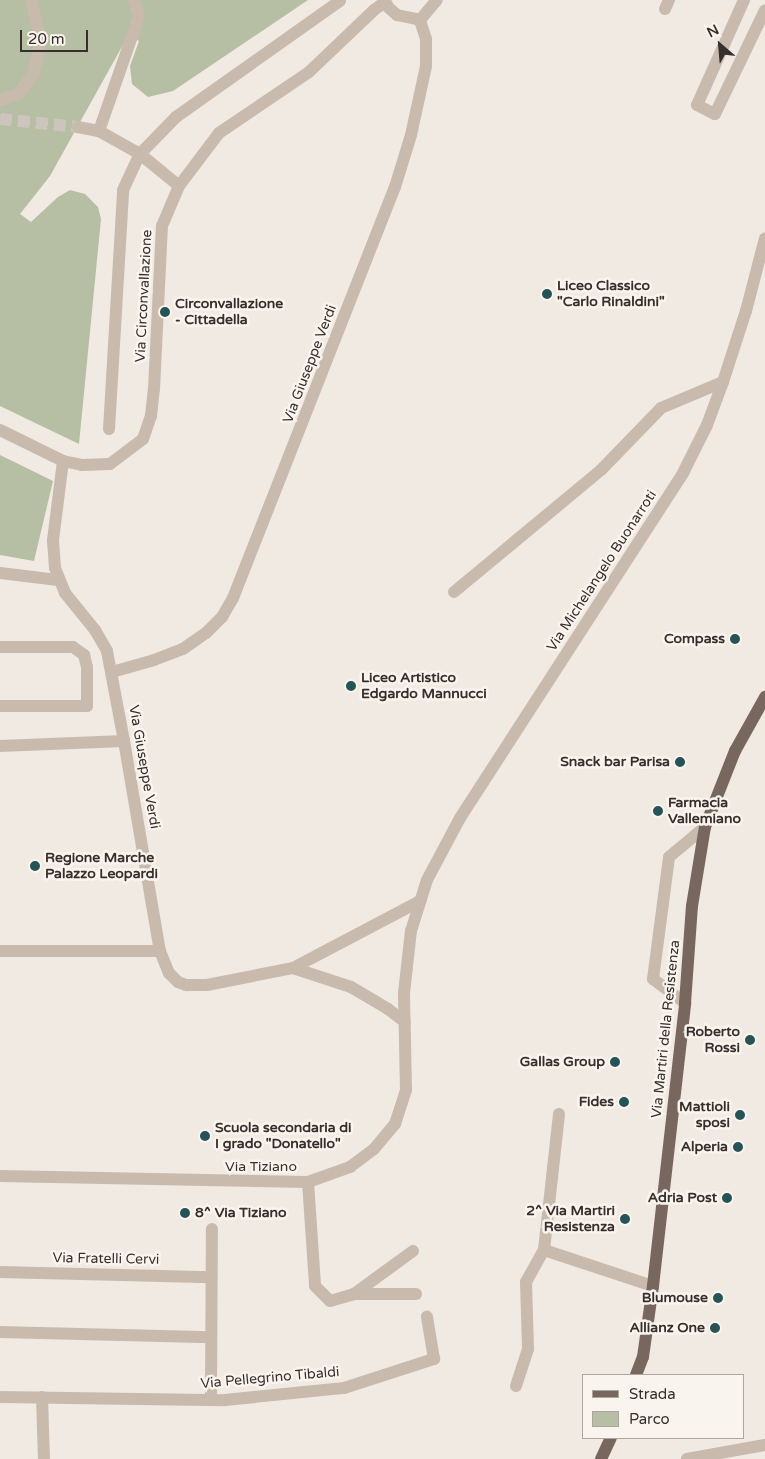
<!DOCTYPE html>
<style>
body{margin:0}
#map{position:relative;width:765px;height:1459px;overflow:hidden;background:#f1eae2;font-family:"Varela Round",sans-serif}
div>[style]{position:absolute}
.green>*{inset:0;background:#b6bfa3}
.minor-tunnel>*{height:12px;margin-top:-6px;transform-origin:0;background:repeating-linear-gradient(90deg,#ccc5be 0 12px,transparent 0 18px)}
.minor>*{height:12px;margin:-6px;padding:0 6px;transform-origin:6px;border-radius:6px;background:#c9baae}
.major>*{height:12px;margin:-6px;padding:0 6px;transform-origin:6px;border-radius:6px;background:#78675f}
.dots>*{width:14px;height:14px;translate:-50% -50%;box-sizing:border-box;border:2px solid #f9f4ee;border-radius:50%}
span{translate:-50% -50%;white-space:nowrap;text-align:center;line-height:1.15;-webkit-text-stroke:5px #f9f4ee;paint-order:stroke}
.poi-label{font-size:14px;color:#382f2c;font-weight:700}
.left{translate:0 -50%;text-align:left}
.right{translate:-100% -50%;text-align:right}
.street-label{font-size:14px;color:#382f2c}
.legend{position:absolute;left:582px;top:1374px;width:162px;height:65px;box-sizing:border-box;background:#f9f4ee;border:1px solid #aca5a0;margin:0;padding:6px 9px;list-style:none;font-size:15px;color:#382f2c}
.legend li{display:flex;align-items:center;gap:10px;height:25px}
.legend b{width:25px;border:1px solid #aca5a0}
.north{position:absolute;left:695px;top:20px;width:50px;height:50px;-webkit-text-stroke:4px #f9f4ee;paint-order:stroke;rotate:333deg;font-size:14px;font-weight:700;line-height:20px;text-align:center;color:#382f2c}
.north::after{content:'';display:block;margin:auto;width:18px;height:22px;background:#382f2c;clip-path:polygon(50% 0,100% 100%,50% 72%,0 100%)}
.scale{position:absolute;left:20px;top:30px;width:68px;height:22px;box-sizing:border-box;border:2px solid #382f2c;border-top:0;padding-left:6px;font-size:15px;line-height:18px;white-space:nowrap;color:#382f2c;-webkit-text-stroke:4px #f9f4ee;paint-order:stroke}
</style>
<div id="map">
<div class="green">
<i style="clip-path:polygon(0 0,308px 0,173px 91px,148px 97px,132px 84px,130px 66px,139px 41px,129px 34px,50px 176px,20px 214px,31px 222px,58px 197px,70px 190px,85px 194px,98px 207px,101px 219px,79px 444px,0 406px)"></i>
<i style="clip-path:polygon(0 455px,53px 481px,34px 561px,0 555px)"></i>
</div>
<div class="minor-tunnel">
<i style="left:0;top:119px;width:78px;rotate:5.9deg"></i>
</div>
<div class="minor">
<i style="left:134px;top:0;width:17px;rotate:73deg"></i>
<i style="left:139px;top:16px;width:122px;rotate:109.2deg"></i>
<i style="left:99px;top:131px;width:47px;rotate:29.3deg"></i>
<i style="left:140px;top:154px;width:50px;rotate:39.4deg"></i>
<i style="left:384px;top:0;width:9px;rotate:58deg"></i>
<i style="left:389px;top:8px;width:11px;rotate:41deg"></i>
<i style="left:397px;top:15px;width:24px;rotate:12deg"></i>
<i style="left:744px;top:0;width:115px;rotate:114.1deg"></i>
<i style="left:697px;top:105px;width:20px;rotate:27deg"></i>
<i style="left:715px;top:114px;width:115px;rotate:-64.3deg"></i>
<i style="left:665px;top:9px;width:10px;rotate:-66deg"></i>
<i style="left:420px;top:20px;width:26px;rotate:-50deg"></i>
<i style="left:0;top:100px;width:19px;rotate:-18deg"></i>
<i style="left:18px;top:94px;width:24px;rotate:-52deg"></i>
<i style="left:33px;top:75px;width:35px;rotate:-77deg"></i>
<i style="left:41px;top:41px;width:42px;rotate:-103.7deg"></i>
<i style="left:78px;top:127px;width:21px;rotate:11deg"></i>
<i style="left:109px;top:429px;width:239px;rotate:-86.6deg"></i>
<i style="left:123px;top:190px;width:40px;rotate:-65deg"></i>
<i style="left:140px;top:154px;width:52px;rotate:-45.8deg"></i>
<i style="left:176px;top:117px;width:201px;rotate:-35.3deg"></i>
<i style="left:0;top:430px;width:70px;rotate:26.2deg"></i>
<i style="left:63px;top:461px;width:19px;rotate:12deg"></i>
<i style="left:82px;top:465px;width:28px;rotate:-2deg"></i>
<i style="left:110px;top:464px;width:41px;rotate:-37.1deg"></i>
<i style="left:143px;top:439px;width:24px;rotate:-71deg"></i>
<i style="left:151px;top:416px;width:27px;rotate:-84deg"></i>
<i style="left:154px;top:389px;width:163px;rotate:-87.2deg"></i>
<i style="left:162px;top:226px;width:43px;rotate:-67deg"></i>
<i style="left:179px;top:186px;width:66px;rotate:-53deg"></i>
<i style="left:219px;top:133px;width:109px;rotate:-34.1deg"></i>
<i style="left:309px;top:72px;width:90px;rotate:-43.6deg"></i>
<i style="left:374px;top:10px;width:14px;rotate:-36deg"></i>
<i style="left:63px;top:461px;width:80px;rotate:97.2deg"></i>
<i style="left:53px;top:540px;width:28px;rotate:86deg"></i>
<i style="left:55px;top:568px;width:27px;rotate:68deg"></i>
<i style="left:65px;top:593px;width:48px;rotate:51deg"></i>
<i style="left:95px;top:630px;width:24px;rotate:60deg"></i>
<i style="left:107px;top:651px;width:92px;rotate:79.3deg"></i>
<i style="left:124px;top:741px;width:213px;rotate:80.3deg"></i>
<i style="left:160px;top:951px;width:24px;rotate:68deg"></i>
<i style="left:169px;top:973px;width:13px;rotate:45deg"></i>
<i style="left:178px;top:982px;width:9px;rotate:21deg"></i>
<i style="left:186px;top:985px;width:21px"></i>
<i style="left:207px;top:985px;width:88px;rotate:-11.2deg"></i>
<i style="left:293px;top:968px;width:144px;rotate:-27.8deg"></i>
<i style="left:0;top:573px;width:58px;rotate:6.9deg"></i>
<i style="left:454px;top:592px;width:191px;rotate:-39.7deg"></i>
<i style="left:601px;top:470px;width:86px;rotate:-45.9deg"></i>
<i style="left:661px;top:408px;width:67px;rotate:-22.8deg"></i>
<i style="left:0;top:647px;width:73px"></i>
<i style="left:73px;top:647px;width:14px;rotate:36deg"></i>
<i style="left:84px;top:655px;width:12px;rotate:76deg"></i>
<i style="left:87px;top:667px;width:39px;rotate:90deg"></i>
<i style="left:87px;top:706px;width:87px;rotate:180deg"></i>
<i style="left:112px;top:672px;width:44px;rotate:-15.9deg"></i>
<i style="left:154px;top:660px;width:31px;rotate:-21deg"></i>
<i style="left:183px;top:649px;width:28px;rotate:-35deg"></i>
<i style="left:206px;top:633px;width:23px;rotate:-45deg"></i>
<i style="left:222px;top:617px;width:22px;rotate:-60deg"></i>
<i style="left:233px;top:598px;width:442px;rotate:-68.5deg"></i>
<i style="left:395px;top:187px;width:54px;rotate:-72.9deg"></i>
<i style="left:411px;top:135px;width:71px;rotate:-77.7deg"></i>
<i style="left:426px;top:66px;width:27px;rotate:-90deg"></i>
<i style="left:426px;top:39px;width:20px;rotate:-108deg"></i>
<i style="left:0;top:746px;width:124px;rotate:-2.3deg"></i>
<i style="left:0;top:951px;width:160px"></i>
<i style="left:293px;top:968px;width:61px;rotate:18.1deg"></i>
<i style="left:351px;top:987px;width:43px;rotate:30.7deg"></i>
<i style="left:388px;top:1009px;width:21px;rotate:37deg"></i>
<i style="left:685px;top:1003px;width:40px;rotate:-143deg"></i>
<i style="left:653px;top:979px;width:123px;rotate:-82.5deg"></i>
<i style="left:669px;top:857px;width:47px;rotate:-39.8deg"></i>
<i style="left:559px;top:1114px;width:137px;rotate:96.3deg"></i>
<i style="left:544px;top:1250px;width:115px;rotate:18.3deg"></i>
<i style="left:0;top:1176px;width:308px;rotate:1.1deg"></i>
<i style="left:308px;top:1182px;width:45px;rotate:-19.7deg"></i>
<i style="left:350px;top:1167px;width:30px;rotate:-37deg"></i>
<i style="left:374px;top:1149px;width:33px;rotate:-50deg"></i>
<i style="left:395px;top:1124px;width:36px;rotate:-72deg"></i>
<i style="left:406px;top:1090px;width:97px;rotate:-91.2deg"></i>
<i style="left:404px;top:993px;width:62px;rotate:-83.6deg"></i>
<i style="left:411px;top:931px;width:53px;rotate:-72.6deg"></i>
<i style="left:427px;top:880px;width:70px;rotate:-62deg"></i>
<i style="left:460px;top:818px;width:411px;rotate:-57.1deg"></i>
<i style="left:683px;top:473px;width:54px;rotate:-63.4deg"></i>
<i style="left:707px;top:425px;width:46px;rotate:-69.6deg"></i>
<i style="left:723px;top:382px;width:75px;rotate:-72.1deg"></i>
<i style="left:746px;top:311px;width:75px;rotate:-75.4deg"></i>
<i style="left:308px;top:1182px;width:104px;rotate:86.1deg"></i>
<i style="left:315px;top:1286px;width:21px;rotate:45deg"></i>
<i style="left:330px;top:1301px;width:25px;rotate:-16deg"></i>
<i style="left:354px;top:1294px;width:73px;rotate:-36.1deg"></i>
<i style="left:0;top:1272px;width:211px;rotate:1.4deg"></i>
<i style="left:354px;top:1294px;width:62px"></i>
<i style="left:0;top:1332px;width:211px;rotate:1.4deg"></i>
<i style="left:516px;top:1386px;width:39px;rotate:-72deg"></i>
<i style="left:528px;top:1349px;width:67px;rotate:-91.7deg"></i>
<i style="left:526px;top:1282px;width:37px;rotate:-61deg"></i>
<i style="left:0;top:1397px;width:225px;rotate:0.8deg"></i>
<i style="left:225px;top:1400px;width:120px;rotate:-5.8deg"></i>
<i style="left:344px;top:1388px;width:95px;rotate:-17.9deg"></i>
<i style="left:434px;top:1359px;width:43px;rotate:-99.5deg"></i>
<i style="left:42px;top:1397px;width:62px;rotate:88.2deg"></i>
<i style="left:211px;top:1400px;width:171px;rotate:-89.7deg"></i>
<i style="left:687px;top:1459px;width:79px;rotate:-10.2deg"></i>
</div>
<div class="major">
<i style="left:636px;top:1375px;width:19px;rotate:-69deg"></i>
<i style="left:643px;top:1357px;width:72px;rotate:-82deg"></i>
<i style="left:653px;top:1286px;width:285px;rotate:-83.5deg"></i>
<i style="left:685px;top:1003px;width:97px;rotate:-85.9deg"></i>
<i style="left:692px;top:906px;width:80px;rotate:-80.7deg"></i>
<i style="left:705px;top:827px;width:82px;rotate:-68.5deg"></i>
<i style="left:735px;top:751px;width:62px;rotate:-60.9deg"></i>
<i style="left:601px;top:1459px;width:23px;rotate:-65deg"></i>
</div>
<div class="dots">
<i style="left:547px;top:294px;background:#255356"></i>
<i style="left:165px;top:312px;background:#255356"></i>
<i style="left:735px;top:639px;background:#255356"></i>
<i style="left:351px;top:686px;background:#255356"></i>
<i style="left:680px;top:762px;background:#255356"></i>
<i style="left:658px;top:811px;background:#255356"></i>
<i style="left:35px;top:866px;background:#255356"></i>
<i style="left:750px;top:1040px;background:#255356"></i>
<i style="left:615px;top:1062px;background:#255356"></i>
<i style="left:624px;top:1102px;background:#255356"></i>
<i style="left:740px;top:1115px;background:#255356"></i>
<i style="left:205px;top:1136px;background:#255356"></i>
<i style="left:738px;top:1147px;background:#255356"></i>
<i style="left:727px;top:1198px;background:#255356"></i>
<i style="left:185px;top:1213px;background:#255356"></i>
<i style="left:625px;top:1219px;background:#255356"></i>
<i style="left:718px;top:1298px;background:#255356"></i>
<i style="left:715px;top:1328px;background:#255356"></i>
</div>
<div class="poi-label">
<span class="left" style="left:557px;top:294px">Liceo Classico<br>"Carlo Rinaldini"</span>
<span class="left" style="left:175px;top:312px">Circonvallazione<br>- Cittadella</span>
<span class="right" style="left:725px;top:639px">Compass</span>
<span class="left" style="left:361px;top:686px">Liceo Artistico<br>Edgardo Mannucci</span>
<span class="right" style="left:670px;top:762px">Snack bar Parisa</span>
<span class="left" style="left:668px;top:811px">Farmacia<br>Vallemiano</span>
<span class="left" style="left:45px;top:866px">Regione Marche<br>Palazzo Leopardi</span>
<span class="right" style="left:740px;top:1040px">Roberto<br>Rossi</span>
<span class="right" style="left:605px;top:1062px">Gallas Group</span>
<span class="right" style="left:614px;top:1102px">Fides</span>
<span class="right" style="left:730px;top:1115px">Mattioli<br>sposi</span>
<span class="left" style="left:215px;top:1136px">Scuola secondaria di<br>I grado "Donatello"</span>
<span class="right" style="left:728px;top:1147px">Alperia</span>
<span class="right" style="left:717px;top:1198px">Adria Post</span>
<span class="right" style="left:615px;top:1219px">2^ Via Martiri<br>Resistenza</span>
<span class="left" style="left:195px;top:1213px">8^ Via Tiziano</span>
<span class="right" style="left:708px;top:1298px">Blumouse</span>
<span class="right" style="left:705px;top:1328px">Allianz One</span>
</div>
<div class="street-label">
<span style="left:144px;top:296px;rotate:-87deg">Via Circonvallazione</span>
<span style="left:310px;top:364px;rotate:-69deg">Via Giuseppe Verdi</span>
<span style="left:602px;top:571px;rotate:-57deg">Via Michelangelo Buonarroti</span>
<span style="left:144px;top:767px;rotate:80deg">Via Giuseppe Verdi</span>
<span style="left:666px;top:1029px;rotate:-84deg">Via Martiri della Resistenza</span>
<span style="left:261px;top:1167px">Via Tiziano</span>
<span style="left:106px;top:1259px;rotate:1deg">Via Fratelli Cervi</span>
<span style="left:270px;top:1378px;rotate:-5deg">Via Pellegrino Tibaldi</span>
</div>
<ul class="legend">
<li><b style="height:6px;background:#78675f"></b>Strada</li>
<li><b style="height:14px;background:#b6bfa3"></b>Parco</li>
</ul>
<div class="north">N</div>
<div class="scale">20 m</div>
</div>
